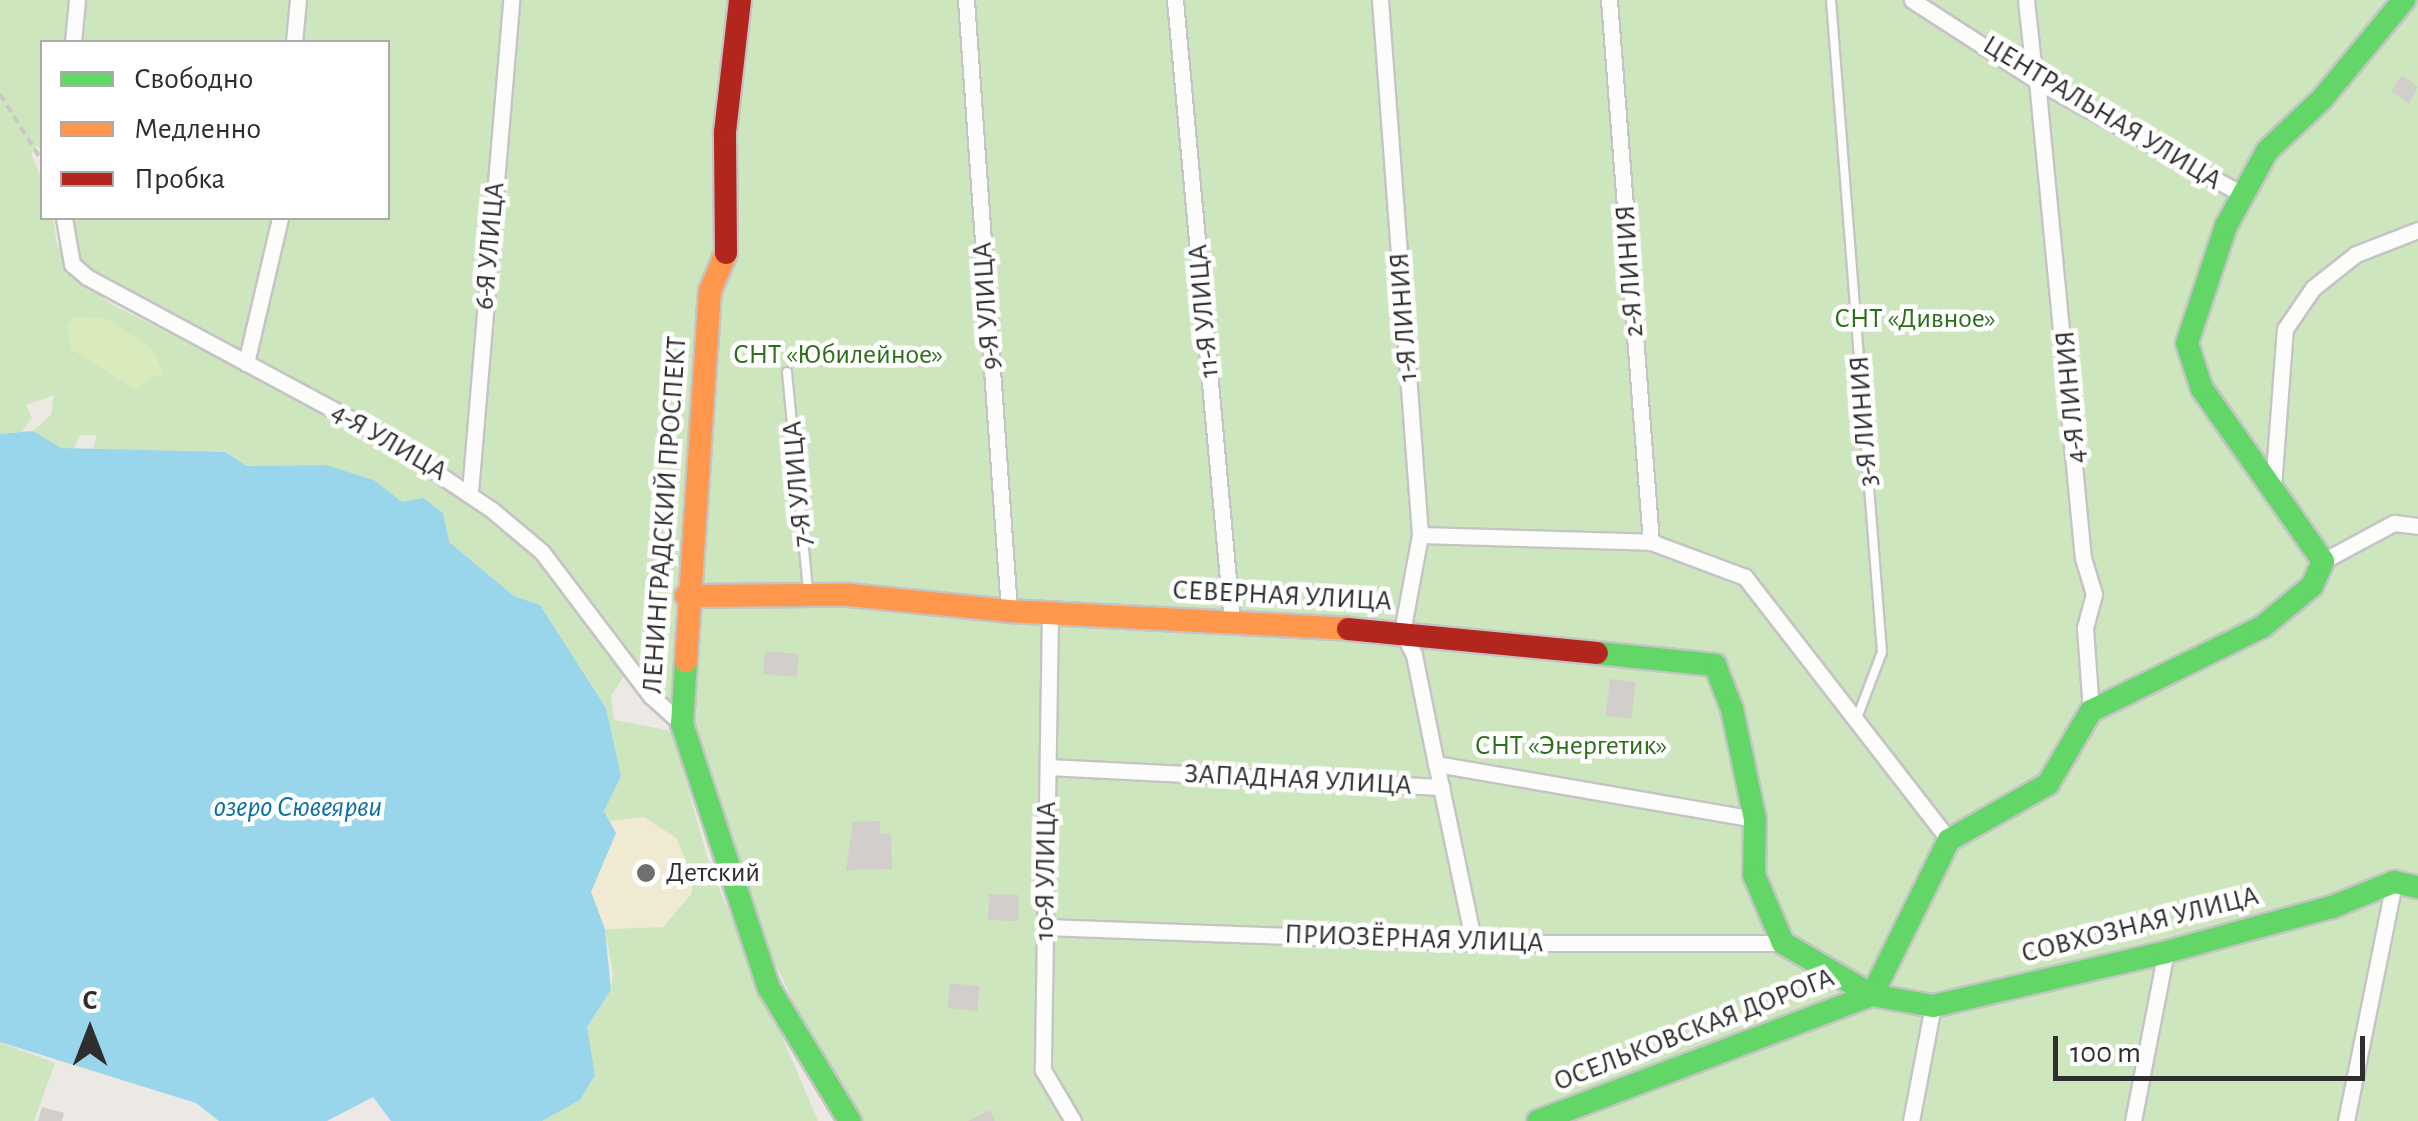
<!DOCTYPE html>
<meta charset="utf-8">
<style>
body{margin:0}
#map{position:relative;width:2418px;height:1121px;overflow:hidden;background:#ece8e4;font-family:"Alegreya Sans",sans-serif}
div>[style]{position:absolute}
.green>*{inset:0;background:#cee6be}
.sand>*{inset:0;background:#f0ead3}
.pitch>*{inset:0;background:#d9eabb}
.water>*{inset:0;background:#99d6ec}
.building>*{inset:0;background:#d1cecb;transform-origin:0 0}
.path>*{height:4px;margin-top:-2px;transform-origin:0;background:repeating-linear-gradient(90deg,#c9c9c8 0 8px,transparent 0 13px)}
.roads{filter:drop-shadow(2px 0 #c5c4c5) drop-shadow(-2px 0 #c5c4c5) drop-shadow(0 2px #c5c4c5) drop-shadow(0 -2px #c5c4c5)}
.lane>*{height:8px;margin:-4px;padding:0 4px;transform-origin:4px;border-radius:4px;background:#fcfcfb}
.street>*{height:15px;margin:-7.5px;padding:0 7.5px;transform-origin:7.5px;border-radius:7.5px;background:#fcfcfb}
.fast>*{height:22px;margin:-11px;padding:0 11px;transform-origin:11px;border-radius:11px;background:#63d668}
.slow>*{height:22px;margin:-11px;padding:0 11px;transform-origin:11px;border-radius:11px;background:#ff974d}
.jam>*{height:22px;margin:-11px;padding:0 11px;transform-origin:11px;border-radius:11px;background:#b3261e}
.dots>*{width:28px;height:28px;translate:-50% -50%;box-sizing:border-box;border:5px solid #fff;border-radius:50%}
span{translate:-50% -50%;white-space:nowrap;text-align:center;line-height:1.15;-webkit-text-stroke:9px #fff;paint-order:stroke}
.street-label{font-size:28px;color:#2e2e2e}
.park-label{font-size:28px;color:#2c6e1b}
.poi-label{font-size:28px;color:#2e2e2e}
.left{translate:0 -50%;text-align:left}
.water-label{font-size:30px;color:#0d6fa3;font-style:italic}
.legend{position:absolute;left:40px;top:40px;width:350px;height:180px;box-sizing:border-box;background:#fff;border:2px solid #ababab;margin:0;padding:12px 18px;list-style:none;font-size:30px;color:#2e2e2e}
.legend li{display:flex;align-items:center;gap:20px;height:50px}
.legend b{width:50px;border:2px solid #ababab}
.north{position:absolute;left:40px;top:981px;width:100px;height:100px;-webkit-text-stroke:8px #fff;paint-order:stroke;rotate:0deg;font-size:28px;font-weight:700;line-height:40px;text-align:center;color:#2e2e2e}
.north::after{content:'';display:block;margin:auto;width:35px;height:45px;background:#2e2e2e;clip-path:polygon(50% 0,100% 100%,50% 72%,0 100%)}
.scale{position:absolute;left:2053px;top:1036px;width:312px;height:45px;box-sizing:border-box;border:5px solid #2e2e2e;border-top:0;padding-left:12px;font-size:30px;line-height:35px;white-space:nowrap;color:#2e2e2e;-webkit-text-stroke:8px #fff;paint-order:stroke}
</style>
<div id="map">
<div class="green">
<i style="clip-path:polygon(evenodd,0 0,1376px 0,1420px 535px,1429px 529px,1381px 0,2418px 0,2418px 1121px,850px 1121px,715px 837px,682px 724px,621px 657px,623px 677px,611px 696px,614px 720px,667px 730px,674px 737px,710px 867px,818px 1121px,542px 1121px,580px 1100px,594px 1075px,587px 1027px,611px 990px,613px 973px,605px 929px,663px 927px,692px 893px,692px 875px,675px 838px,644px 817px,610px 821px,604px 811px,620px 776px,606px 708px,540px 605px,514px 596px,374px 480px,326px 465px,247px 466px,225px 452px,92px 451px,97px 435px,80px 435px,74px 449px,60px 448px,33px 431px,51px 415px,54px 395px,26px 405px,32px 418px,22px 432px,0 434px,0 0,42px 42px,388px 42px,388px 218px,62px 218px,66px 240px,87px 277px,413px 454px,111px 304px,86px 284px,57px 245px,53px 218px,42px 218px,42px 180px,31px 154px,37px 145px,42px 152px,42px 42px)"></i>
<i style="clip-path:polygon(0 1042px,55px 1063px,34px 1121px,0 1121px)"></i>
</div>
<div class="sand">
<i style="clip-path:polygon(644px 817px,676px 838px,692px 875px,692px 892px,663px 927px,605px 929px,591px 892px,615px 827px,610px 821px)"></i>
</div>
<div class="pitch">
<i style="clip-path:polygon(73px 317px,105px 318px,151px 348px,163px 372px,134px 389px,71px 349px,67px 325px)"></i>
</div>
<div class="water">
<i style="clip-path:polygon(33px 431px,61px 448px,225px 452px,247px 466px,326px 465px,374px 480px,402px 502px,423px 498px,443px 513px,449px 542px,514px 596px,540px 605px,606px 708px,621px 776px,604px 811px,616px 833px,591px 892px,605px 929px,611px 990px,587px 1027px,595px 1075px,580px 1100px,542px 1121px,391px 1121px,373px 1097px,327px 1121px,219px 1121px,196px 1103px,0 1042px,0 434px)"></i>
</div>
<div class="building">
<i style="clip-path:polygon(2402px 75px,2418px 87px,2409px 104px,2391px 91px)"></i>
<i style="left:765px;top:651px;width:34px;height:23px;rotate:5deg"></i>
<i style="left:1610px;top:679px;width:26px;height:37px;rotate:7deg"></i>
<i style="clip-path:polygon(880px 821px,880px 834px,891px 833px,892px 869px,846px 870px,853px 822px)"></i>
<i style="left:989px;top:894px;width:30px;height:26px;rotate:2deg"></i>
<i style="left:950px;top:983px;width:30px;height:25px;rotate:6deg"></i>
<i style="clip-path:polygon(42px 1107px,64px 1113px,62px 1121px,38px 1121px)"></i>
<i style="clip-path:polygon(990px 1110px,995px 1121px,968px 1121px)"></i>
</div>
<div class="path">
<i style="left:0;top:94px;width:79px;rotate:57.9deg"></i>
</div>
<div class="roads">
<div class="lane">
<i style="left:1831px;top:0;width:654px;rotate:85.53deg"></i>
<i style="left:1882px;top:652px;width:71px;rotate:110.7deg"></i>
<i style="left:787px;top:372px;width:221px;rotate:84.5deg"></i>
</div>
<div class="street">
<i style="left:966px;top:0;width:613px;rotate:85.97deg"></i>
<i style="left:1175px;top:0;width:626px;rotate:84.77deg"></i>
<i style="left:1380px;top:0;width:536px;rotate:85.72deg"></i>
<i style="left:1420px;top:535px;width:99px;rotate:100.5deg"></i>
<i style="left:1402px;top:632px;width:26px;rotate:62deg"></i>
<i style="left:1414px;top:655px;width:111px;rotate:78.6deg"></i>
<i style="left:1609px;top:0;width:544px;rotate:85.57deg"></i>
<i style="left:1912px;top:0;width:149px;rotate:32.9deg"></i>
<i style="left:2037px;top:81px;width:234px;rotate:28.9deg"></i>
<i style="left:2026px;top:0;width:74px;rotate:83.8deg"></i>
<i style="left:73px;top:42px;width:42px;rotate:-84.6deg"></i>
<i style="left:294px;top:42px;width:42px;rotate:-84.6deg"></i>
<i style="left:2037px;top:81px;width:479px;rotate:84.5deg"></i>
<i style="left:2083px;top:558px;width:38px;rotate:73deg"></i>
<i style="left:2094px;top:594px;width:35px;rotate:105deg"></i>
<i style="left:2085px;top:628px;width:83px;rotate:85.9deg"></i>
<i style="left:64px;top:218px;width:47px;rotate:80.1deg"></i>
<i style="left:72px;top:264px;width:20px;rotate:41deg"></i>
<i style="left:87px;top:277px;width:332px;rotate:28.3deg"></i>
<i style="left:379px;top:434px;width:136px;rotate:33.9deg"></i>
<i style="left:492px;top:510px;width:65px;rotate:40deg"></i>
<i style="left:542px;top:552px;width:181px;rotate:52.9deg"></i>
<i style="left:651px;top:696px;width:42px;rotate:42.1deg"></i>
<i style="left:246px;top:363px;width:149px;rotate:-76.8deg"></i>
<i style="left:2273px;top:487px;width:158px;rotate:-85.7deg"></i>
<i style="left:2285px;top:329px;width:50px;rotate:-55.7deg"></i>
<i style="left:2313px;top:288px;width:55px;rotate:-38.3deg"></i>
<i style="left:2356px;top:254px;width:66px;rotate:-21.2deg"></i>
<i style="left:470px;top:492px;width:494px;rotate:-85.2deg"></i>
<i style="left:1420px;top:535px;width:231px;rotate:1.7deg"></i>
<i style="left:1651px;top:542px;width:100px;rotate:20.4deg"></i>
<i style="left:1745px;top:577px;width:333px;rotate:52.2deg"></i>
<i style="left:2323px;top:561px;width:81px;rotate:-28.2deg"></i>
<i style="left:2394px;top:523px;width:24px;rotate:7deg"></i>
<i style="left:1050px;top:613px;width:457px;rotate:90.9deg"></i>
<i style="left:1043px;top:1070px;width:59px;rotate:59.5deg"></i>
<i style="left:1048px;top:767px;width:394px;rotate:2.9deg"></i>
<i style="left:1441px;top:787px;width:24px;rotate:-102deg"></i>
<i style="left:1436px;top:764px;width:324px;rotate:9.8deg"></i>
<i style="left:1441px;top:787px;width:159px;rotate:78.1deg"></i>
<i style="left:1045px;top:927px;width:429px;rotate:2.1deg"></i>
<i style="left:1474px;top:943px;width:309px"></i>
<i style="left:1911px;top:1121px;width:117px;rotate:-79.2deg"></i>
<i style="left:2133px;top:1121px;width:172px;rotate:-79deg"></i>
<i style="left:2346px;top:1121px;width:244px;rotate:-78.6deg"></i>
</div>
<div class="fast">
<i style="left:1597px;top:653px;width:119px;rotate:5.8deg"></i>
<i style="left:1715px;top:665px;width:47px;rotate:68.9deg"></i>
<i style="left:1732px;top:709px;width:112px;rotate:78.2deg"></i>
<i style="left:1755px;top:819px;width:56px;rotate:91deg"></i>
<i style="left:1754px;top:875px;width:74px;rotate:66.9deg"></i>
<i style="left:1783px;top:943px;width:103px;rotate:30.3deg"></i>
<i style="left:1872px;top:995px;width:62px;rotate:10.2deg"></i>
<i style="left:1933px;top:1006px;width:239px;rotate:-13deg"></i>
<i style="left:2166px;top:952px;width:172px;rotate:-15.2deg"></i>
<i style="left:2332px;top:907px;width:67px;rotate:-22deg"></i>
<i style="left:2394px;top:882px;width:25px;rotate:12deg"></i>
<i style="left:686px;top:661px;width:63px;rotate:93.6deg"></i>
<i style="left:682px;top:724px;width:278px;rotate:71.8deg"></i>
<i style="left:769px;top:988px;width:156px;rotate:58.7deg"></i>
<i style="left:1872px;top:995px;width:173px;rotate:-63.6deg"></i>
<i style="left:1949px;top:840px;width:114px;rotate:-29.5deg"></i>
<i style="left:2048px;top:784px;width:85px;rotate:-59.5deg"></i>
<i style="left:2091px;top:711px;width:191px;rotate:-26.2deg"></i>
<i style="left:2262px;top:627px;width:65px;rotate:-39.4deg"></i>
<i style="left:2312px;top:586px;width:27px;rotate:-66deg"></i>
<i style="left:2323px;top:561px;width:210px;rotate:-125.1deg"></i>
<i style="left:2202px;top:389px;width:48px;rotate:-108.1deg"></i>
<i style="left:2187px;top:343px;width:123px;rotate:-71.6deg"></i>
<i style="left:2226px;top:226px;width:85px;rotate:-61.3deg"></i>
<i style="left:2267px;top:151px;width:76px;rotate:-43.4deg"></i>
<i style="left:2322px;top:99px;width:129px;rotate:-50.4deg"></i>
<i style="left:1538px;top:1121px;width:357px;rotate:-20.7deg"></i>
</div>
<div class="slow">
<i style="left:686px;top:596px;width:163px;rotate:-0.4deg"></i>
<i style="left:849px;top:595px;width:161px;rotate:5.7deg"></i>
<i style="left:1009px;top:611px;width:339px;rotate:3deg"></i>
<i style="left:686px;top:661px;width:371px;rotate:-86.3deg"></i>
<i style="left:710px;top:291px;width:41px;rotate:-67.2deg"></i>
</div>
<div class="jam">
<i style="left:726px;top:253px;width:121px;rotate:-90.5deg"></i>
<i style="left:725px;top:132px;width:133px;rotate:-83.5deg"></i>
<i style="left:1348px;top:629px;width:250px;rotate:5.5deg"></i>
</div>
</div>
<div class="dots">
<i style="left:646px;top:873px;background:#706f6e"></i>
</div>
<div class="street-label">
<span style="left:2102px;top:113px;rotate:31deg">ЦЕНТРАЛЬНАЯ УЛИЦА</span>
<span style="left:490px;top:246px;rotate:-85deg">6-Я УЛИЦА</span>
<span style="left:1630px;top:271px;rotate:-94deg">2-Я ЛИНИЯ</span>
<span style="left:987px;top:306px;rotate:-94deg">9-Я УЛИЦА</span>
<span style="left:1204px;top:311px;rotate:-95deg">11-Я УЛИЦА</span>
<span style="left:1404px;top:317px;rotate:-94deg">1-Я ЛИНИЯ</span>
<span style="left:2071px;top:397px;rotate:-95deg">4-Я ЛИНИЯ</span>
<span style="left:1864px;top:421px;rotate:-94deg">3-Я ЛИНИЯ</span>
<span style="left:389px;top:442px;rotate:30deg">4-Я УЛИЦА</span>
<span style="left:798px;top:484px;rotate:-95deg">7-Я УЛИЦА</span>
<span style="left:665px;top:515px;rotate:-86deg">ЛЕНИНГРАДСКИЙ ПРОСПЕКТ</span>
<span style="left:1282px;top:596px;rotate:3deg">СЕВЕРНАЯ УЛИЦА</span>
<span style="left:1298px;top:780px;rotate:3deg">ЗАПАДНАЯ УЛИЦА</span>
<span style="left:1046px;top:871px;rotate:-89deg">10-Я УЛИЦА</span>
<span style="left:2140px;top:925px;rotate:-14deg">СОВХОЗНАЯ УЛИЦА</span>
<span style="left:1414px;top:939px;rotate:2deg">ПРИОЗЁРНАЯ УЛИЦА</span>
<span style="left:1694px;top:1030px;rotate:-21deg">ОСЕЛЬКОВСКАЯ ДОРОГА</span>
</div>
<div class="park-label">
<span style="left:1915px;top:319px">СНТ «Дивное»</span>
<span style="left:838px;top:355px">СНТ «Юбилейное»</span>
<span style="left:1571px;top:746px">СНТ «Энергетик»</span>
</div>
<div class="poi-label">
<span class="left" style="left:666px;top:873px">Детский</span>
</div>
<div class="water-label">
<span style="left:298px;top:807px">озеро Сювеярви</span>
</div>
<ul class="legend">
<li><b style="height:12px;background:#63d668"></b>Свободно</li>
<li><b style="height:12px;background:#ff974d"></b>Медленно</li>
<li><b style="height:12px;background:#b3261e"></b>Пробка</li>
</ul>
<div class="north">С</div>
<div class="scale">100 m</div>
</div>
